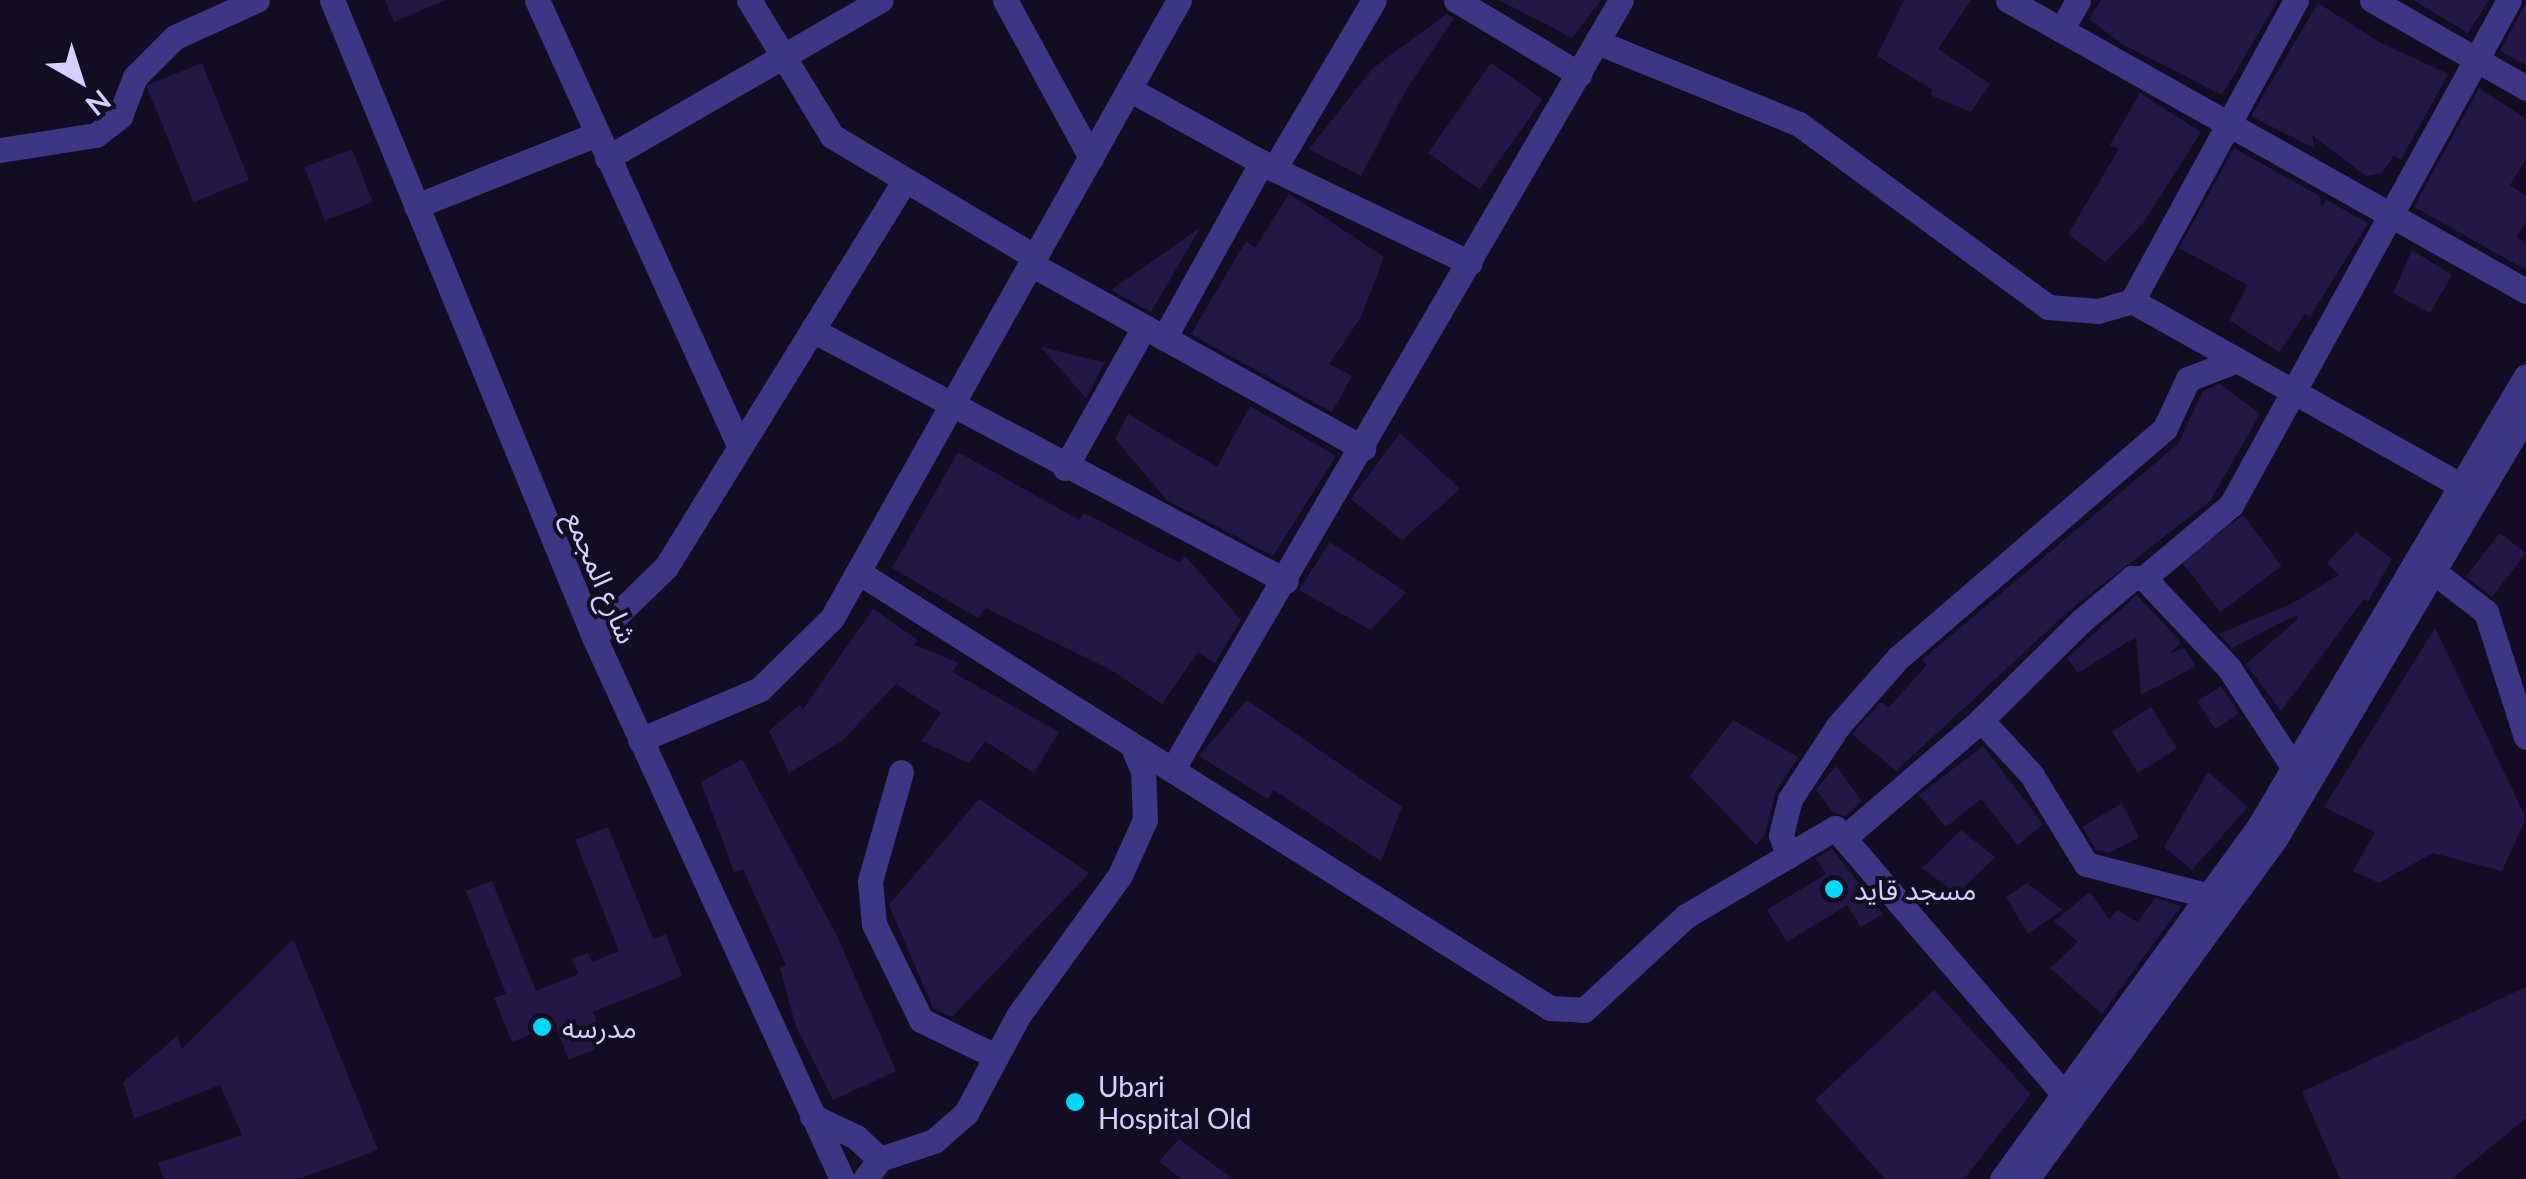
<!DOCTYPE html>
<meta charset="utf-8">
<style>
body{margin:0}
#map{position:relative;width:2526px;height:1179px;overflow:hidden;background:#120d23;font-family:Lato,"Noto Sans Arabic",sans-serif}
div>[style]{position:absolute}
.building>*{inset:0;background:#231845;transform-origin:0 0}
.minor>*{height:25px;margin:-12.5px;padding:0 12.5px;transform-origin:12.5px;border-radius:12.5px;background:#3d3684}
.dots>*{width:28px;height:28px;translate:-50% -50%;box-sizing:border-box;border:5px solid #120d23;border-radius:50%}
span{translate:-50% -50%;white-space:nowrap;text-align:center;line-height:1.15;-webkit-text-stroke:8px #120d23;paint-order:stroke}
.street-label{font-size:28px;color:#d7cfff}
.poi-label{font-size:28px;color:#d7cfff}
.left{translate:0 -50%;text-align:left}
.north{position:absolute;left:30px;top:30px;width:100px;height:100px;-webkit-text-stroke:8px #120d23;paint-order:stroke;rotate:141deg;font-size:28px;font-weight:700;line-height:40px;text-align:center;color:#d7cfff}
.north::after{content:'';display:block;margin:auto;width:35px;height:45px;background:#d7cfff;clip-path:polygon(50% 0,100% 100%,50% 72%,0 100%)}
</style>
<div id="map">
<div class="building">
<i style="clip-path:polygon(385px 0,445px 0,394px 22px)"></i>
<i style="clip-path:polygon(1499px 0,1601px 0,1572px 38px)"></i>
<i style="clip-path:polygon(1904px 0,1971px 0,1938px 49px,1990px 84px,1971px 112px,1930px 95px,1933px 90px,1877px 56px)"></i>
<i style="clip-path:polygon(2101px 0,2278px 0,2222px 95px,2122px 44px,2089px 19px)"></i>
<i style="clip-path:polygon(2413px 0,2489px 0,2468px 33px)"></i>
<i style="clip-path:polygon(2318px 3px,2379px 42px,2448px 74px,2401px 160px,2394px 155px,2382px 173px,2366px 176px,2312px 135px,2314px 148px,2251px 116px)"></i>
<i style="clip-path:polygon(2526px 3px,2526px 65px,2500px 51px)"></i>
<i style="clip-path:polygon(1447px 14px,1454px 18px,1406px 90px,1361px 176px,1309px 149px,1373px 68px)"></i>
<i style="left:202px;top:63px;width:126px;height:60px;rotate:68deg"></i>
<i style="left:1491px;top:63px;width:63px;height:110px;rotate:35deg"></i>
<i style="clip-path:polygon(2479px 88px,2526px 119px,2526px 159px,2510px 185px,2526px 196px,2526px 221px,2516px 237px,2526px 243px,2526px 270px,2414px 207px)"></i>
<i style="clip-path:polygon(2140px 93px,2201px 132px,2144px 222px,2105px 262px,2068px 234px,2119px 149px,2110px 145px)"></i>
<i style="clip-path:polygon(2234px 148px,2320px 196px,2321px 207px,2327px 200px,2368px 223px,2310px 317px,2305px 314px,2279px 352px,2229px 320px,2248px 285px,2179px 248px)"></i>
<i style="left:352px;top:149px;width:57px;height:51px;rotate:69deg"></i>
<i style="clip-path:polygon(1289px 194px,1384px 257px,1361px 317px,1329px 364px,1352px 376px,1332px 412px,1191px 334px,1246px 241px,1255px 248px)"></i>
<i style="clip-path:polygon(1200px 228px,1151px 312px,1111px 290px)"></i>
<i style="clip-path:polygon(2412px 250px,2452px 275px,2430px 313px,2393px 293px)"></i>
<i style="clip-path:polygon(1041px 347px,1105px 363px,1086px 398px)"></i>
<i style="clip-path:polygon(2220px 384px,2260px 414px,2210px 501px,2071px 609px,1896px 771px,1852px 734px,1881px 702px,1888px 708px,1927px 665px,1922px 660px,2178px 444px,2203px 391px)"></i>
<i style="clip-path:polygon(1250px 406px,1336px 456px,1273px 556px,1167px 500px,1115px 439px,1128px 414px,1217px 467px)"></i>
<i style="clip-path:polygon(1400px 433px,1460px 489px,1402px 540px,1351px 499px)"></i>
<i style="clip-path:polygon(958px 452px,1079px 520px,1084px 513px,1180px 563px,1185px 556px,1241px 620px,1215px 663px,1198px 652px,1162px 704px,1111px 670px,986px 608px,978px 618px,892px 568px)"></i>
<i style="left:2243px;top:515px;width:64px;height:77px;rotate:53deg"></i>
<i style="clip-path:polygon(2356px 532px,2392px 559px,2368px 602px,2364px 599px,2281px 711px,2246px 664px,2298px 619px,2296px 615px,2232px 648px,2219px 634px,2291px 604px,2339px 575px,2327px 563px)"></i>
<i style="left:2500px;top:533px;width:33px;height:55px;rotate:38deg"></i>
<i style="clip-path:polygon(1330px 542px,1406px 592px,1371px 630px,1299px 590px)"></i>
<i style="clip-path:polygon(2137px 595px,2181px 642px,2169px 654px,2184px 648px,2196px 666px,2141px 695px,2136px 637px,2078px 673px,2067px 658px)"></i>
<i style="clip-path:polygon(873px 609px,918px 640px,914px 645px,959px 663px,952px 672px,1059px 732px,1034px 773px,985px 741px,969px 763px,921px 741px,941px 713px,896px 684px,842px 741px,789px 773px,769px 731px,799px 705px,803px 709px)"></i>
<i style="clip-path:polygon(2435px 628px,2526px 818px,2502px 871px,2433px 853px,2379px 883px,2353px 871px,2375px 832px,2324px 807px)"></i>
<i style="left:2221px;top:686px;width:33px;height:28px;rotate:57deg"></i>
<i style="clip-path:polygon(1247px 700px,1402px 807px,1381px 861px,1274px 790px,1268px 799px,1199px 756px)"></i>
<i style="left:2151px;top:707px;width:49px;height:46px;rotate:58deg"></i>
<i style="clip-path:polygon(1733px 720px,1798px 757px,1776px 791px,1765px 834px,1756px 845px,1690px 776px)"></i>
<i style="clip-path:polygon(1983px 746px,2043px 824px,2018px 845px,1981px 799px,1946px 827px,1919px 795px)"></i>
<i style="clip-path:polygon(742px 759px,837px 936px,896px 1071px,833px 1100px,796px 1027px,780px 968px,786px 965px,743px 869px,734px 872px,701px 782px)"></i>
<i style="clip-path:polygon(1836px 766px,1862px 801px,1845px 816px,1833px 812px,1816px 790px)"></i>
<i style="clip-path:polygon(2208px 772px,2248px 807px,2192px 870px,2164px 847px)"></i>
<i style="clip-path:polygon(979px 799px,1089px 873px,952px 1017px,933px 1008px,889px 905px)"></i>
<i style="clip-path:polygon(2122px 803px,2139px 838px,2109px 853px,2096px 850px,2082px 827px)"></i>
<i style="clip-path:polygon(608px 827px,653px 939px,666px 934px,682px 976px,593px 1012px,606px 1045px,569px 1060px,555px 1025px,512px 1042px,494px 998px,506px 994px,466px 891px,492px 881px,536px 991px,578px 974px,572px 959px,588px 953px,592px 962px,619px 951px,575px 840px)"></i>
<i style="clip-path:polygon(1961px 830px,1995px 857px,1957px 894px,1922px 868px)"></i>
<i style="clip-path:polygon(1832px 849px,1883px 914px,1861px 927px,1847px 905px,1787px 942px,1767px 910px,1826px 874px,1816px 858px)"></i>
<i style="clip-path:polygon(2027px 883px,2062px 910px,2028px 934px,2006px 897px)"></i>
<i style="clip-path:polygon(2090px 892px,2109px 920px,2117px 910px,2138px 922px,2155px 898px,2181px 906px,2102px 1014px,2050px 968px,2078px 942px,2054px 921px)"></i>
<i style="clip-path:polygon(293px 939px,378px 1150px,298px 1179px,164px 1179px,158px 1163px,242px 1135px,220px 1085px,134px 1119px,123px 1082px,177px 1036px,182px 1049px)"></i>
<i style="clip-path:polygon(2526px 987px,2526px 1118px,2452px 1179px,2340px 1179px,2302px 1092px)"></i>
<i style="clip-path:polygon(1934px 990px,2031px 1094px,1964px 1179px,1885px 1179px,1815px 1100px)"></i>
<i style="clip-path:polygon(1179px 1139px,1233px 1179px,1182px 1179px,1159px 1162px)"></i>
</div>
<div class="minor">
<i style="left:332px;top:0;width:689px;rotate:67.64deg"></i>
<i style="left:594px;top:637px;width:596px;rotate:65.41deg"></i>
<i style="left:537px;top:0;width:491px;rotate:65.6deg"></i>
<i style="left:749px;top:0;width:159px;rotate:58.6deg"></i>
<i style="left:832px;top:136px;width:236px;rotate:30.8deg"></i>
<i style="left:1005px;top:0;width:180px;rotate:61.4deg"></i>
<i style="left:1456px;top:0;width:144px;rotate:31deg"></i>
<i style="left:2008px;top:0;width:594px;rotate:29.33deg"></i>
<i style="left:2372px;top:0;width:177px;rotate:29.7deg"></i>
<i style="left:2061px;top:30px;width:34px;rotate:-60deg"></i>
<i style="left:1597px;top:42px;width:218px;rotate:22.1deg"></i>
<i style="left:1799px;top:124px;width:309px;rotate:36.3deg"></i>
<i style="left:2048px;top:307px;width:50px;rotate:4.6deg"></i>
<i style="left:2098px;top:311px;width:35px;rotate:-16deg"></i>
<i style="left:2132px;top:301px;width:343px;rotate:-61.4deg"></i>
<i style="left:1129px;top:89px;width:166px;rotate:28.9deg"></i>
<i style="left:1274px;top:169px;width:217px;rotate:25.6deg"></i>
<i style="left:0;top:150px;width:97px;rotate:-8.9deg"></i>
<i style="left:96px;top:135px;width:31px;rotate:-38deg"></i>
<i style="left:120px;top:116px;width:42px;rotate:-69deg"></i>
<i style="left:135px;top:77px;width:57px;rotate:-45deg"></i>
<i style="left:175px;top:37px;width:90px;rotate:-24.3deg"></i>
<i style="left:607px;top:158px;width:316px;rotate:-30deg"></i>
<i style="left:1274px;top:169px;width:196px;rotate:-59.4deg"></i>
<i style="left:416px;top:206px;width:195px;rotate:-21.7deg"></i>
<i style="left:1031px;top:264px;width:380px;rotate:29deg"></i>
<i style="left:2132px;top:301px;width:377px;rotate:29.3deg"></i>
<i style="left:812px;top:330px;width:536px;rotate:27.9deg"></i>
<i style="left:1164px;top:338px;width:201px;rotate:-60.9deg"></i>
<i style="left:1065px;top:468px;width:162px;rotate:-60.7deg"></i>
<i style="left:858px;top:572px;width:818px;rotate:32.21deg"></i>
<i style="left:1550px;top:1008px;width:34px;rotate:3deg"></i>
<i style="left:1584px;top:1010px;width:139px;rotate:-42.7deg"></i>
<i style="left:1686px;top:916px;width:173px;rotate:-30.6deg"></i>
<i style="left:1835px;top:828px;width:352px;rotate:49.3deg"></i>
<i style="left:2434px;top:572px;width:66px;rotate:37.6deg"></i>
<i style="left:2486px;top:612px;width:131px;rotate:72.3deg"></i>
<i style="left:2144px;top:578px;width:114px;rotate:-40deg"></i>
<i style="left:2231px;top:505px;width:576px;rotate:-61.17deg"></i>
<i style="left:594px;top:637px;width:100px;rotate:-44.2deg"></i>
<i style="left:666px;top:567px;width:455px;rotate:-58.3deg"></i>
<i style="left:1981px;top:720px;width:141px;rotate:-44.7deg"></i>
<i style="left:2081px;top:621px;width:67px;rotate:-40.1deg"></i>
<i style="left:2132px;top:578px;width:12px"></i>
<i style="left:2144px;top:578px;width:124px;rotate:46.6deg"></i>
<i style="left:2229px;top:668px;width:119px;rotate:57deg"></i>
<i style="left:640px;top:740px;width:130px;rotate:-23deg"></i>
<i style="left:760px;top:689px;width:101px;rotate:-44.6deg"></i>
<i style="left:832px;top:618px;width:709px;rotate:-60.69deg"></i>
<i style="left:1172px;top:770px;width:891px;rotate:-59.75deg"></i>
<i style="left:901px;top:772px;width:113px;rotate:105.9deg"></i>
<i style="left:870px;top:881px;width:43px;rotate:84.7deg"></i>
<i style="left:874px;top:924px;width:107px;rotate:63.9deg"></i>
<i style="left:921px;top:1020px;width:82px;rotate:25.9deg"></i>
<i style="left:1844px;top:838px;width:181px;rotate:-40.7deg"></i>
<i style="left:1981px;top:720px;width:74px;rotate:47.2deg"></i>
<i style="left:2031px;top:774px;width:105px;rotate:58.6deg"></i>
<i style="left:2086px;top:864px;width:128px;rotate:14.5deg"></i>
<i style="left:1788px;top:856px;width:22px;rotate:-108deg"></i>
<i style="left:1781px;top:835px;width:37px;rotate:-76deg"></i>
<i style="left:1790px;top:799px;width:87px;rotate:-56.7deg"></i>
<i style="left:1838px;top:726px;width:91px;rotate:-48.6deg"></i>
<i style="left:1898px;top:658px;width:352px;rotate:-40.7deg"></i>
<i style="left:2165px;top:428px;width:54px;rotate:-64.9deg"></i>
<i style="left:2188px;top:379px;width:53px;rotate:-21.2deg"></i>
<i style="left:812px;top:1116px;width:49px;rotate:25.5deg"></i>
<i style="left:856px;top:1137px;width:33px;rotate:43deg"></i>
<i style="left:865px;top:1179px;width:25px;rotate:-53deg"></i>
<i style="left:880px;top:1159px;width:57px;rotate:-18.4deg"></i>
<i style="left:934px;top:1141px;width:43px;rotate:-41.2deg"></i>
<i style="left:966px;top:1113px;width:110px;rotate:-61.8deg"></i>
<i style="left:1018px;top:1016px;width:174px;rotate:-54.1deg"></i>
<i style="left:1120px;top:875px;width:60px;rotate:-65.6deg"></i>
<i style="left:1145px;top:820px;width:49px;rotate:-92.3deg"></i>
<i style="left:1143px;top:771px;width:25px;rotate:-113deg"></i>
<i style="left:2002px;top:1179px;width:434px;rotate:-53.9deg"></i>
<i style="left:2258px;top:828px;width:525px;rotate:-59.34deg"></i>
<i style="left:2027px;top:1179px;width:421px;rotate:-53.9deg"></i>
<i style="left:2275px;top:839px;width:493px;rotate:-59.4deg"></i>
</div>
<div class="dots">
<i style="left:1834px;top:889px;background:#00d5fa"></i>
<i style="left:542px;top:1027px;background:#00d5fa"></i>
<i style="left:1075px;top:1102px;background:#00d5fa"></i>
</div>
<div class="street-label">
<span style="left:602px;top:577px;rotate:67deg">شارع المجمع</span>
</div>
<div class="poi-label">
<span class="left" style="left:1854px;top:889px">مسجد قايد</span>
<span class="left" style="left:562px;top:1027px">مدرسه</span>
<span class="left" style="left:1098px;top:1102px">Ubari<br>Hospital Old</span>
</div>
<div class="north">N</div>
</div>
